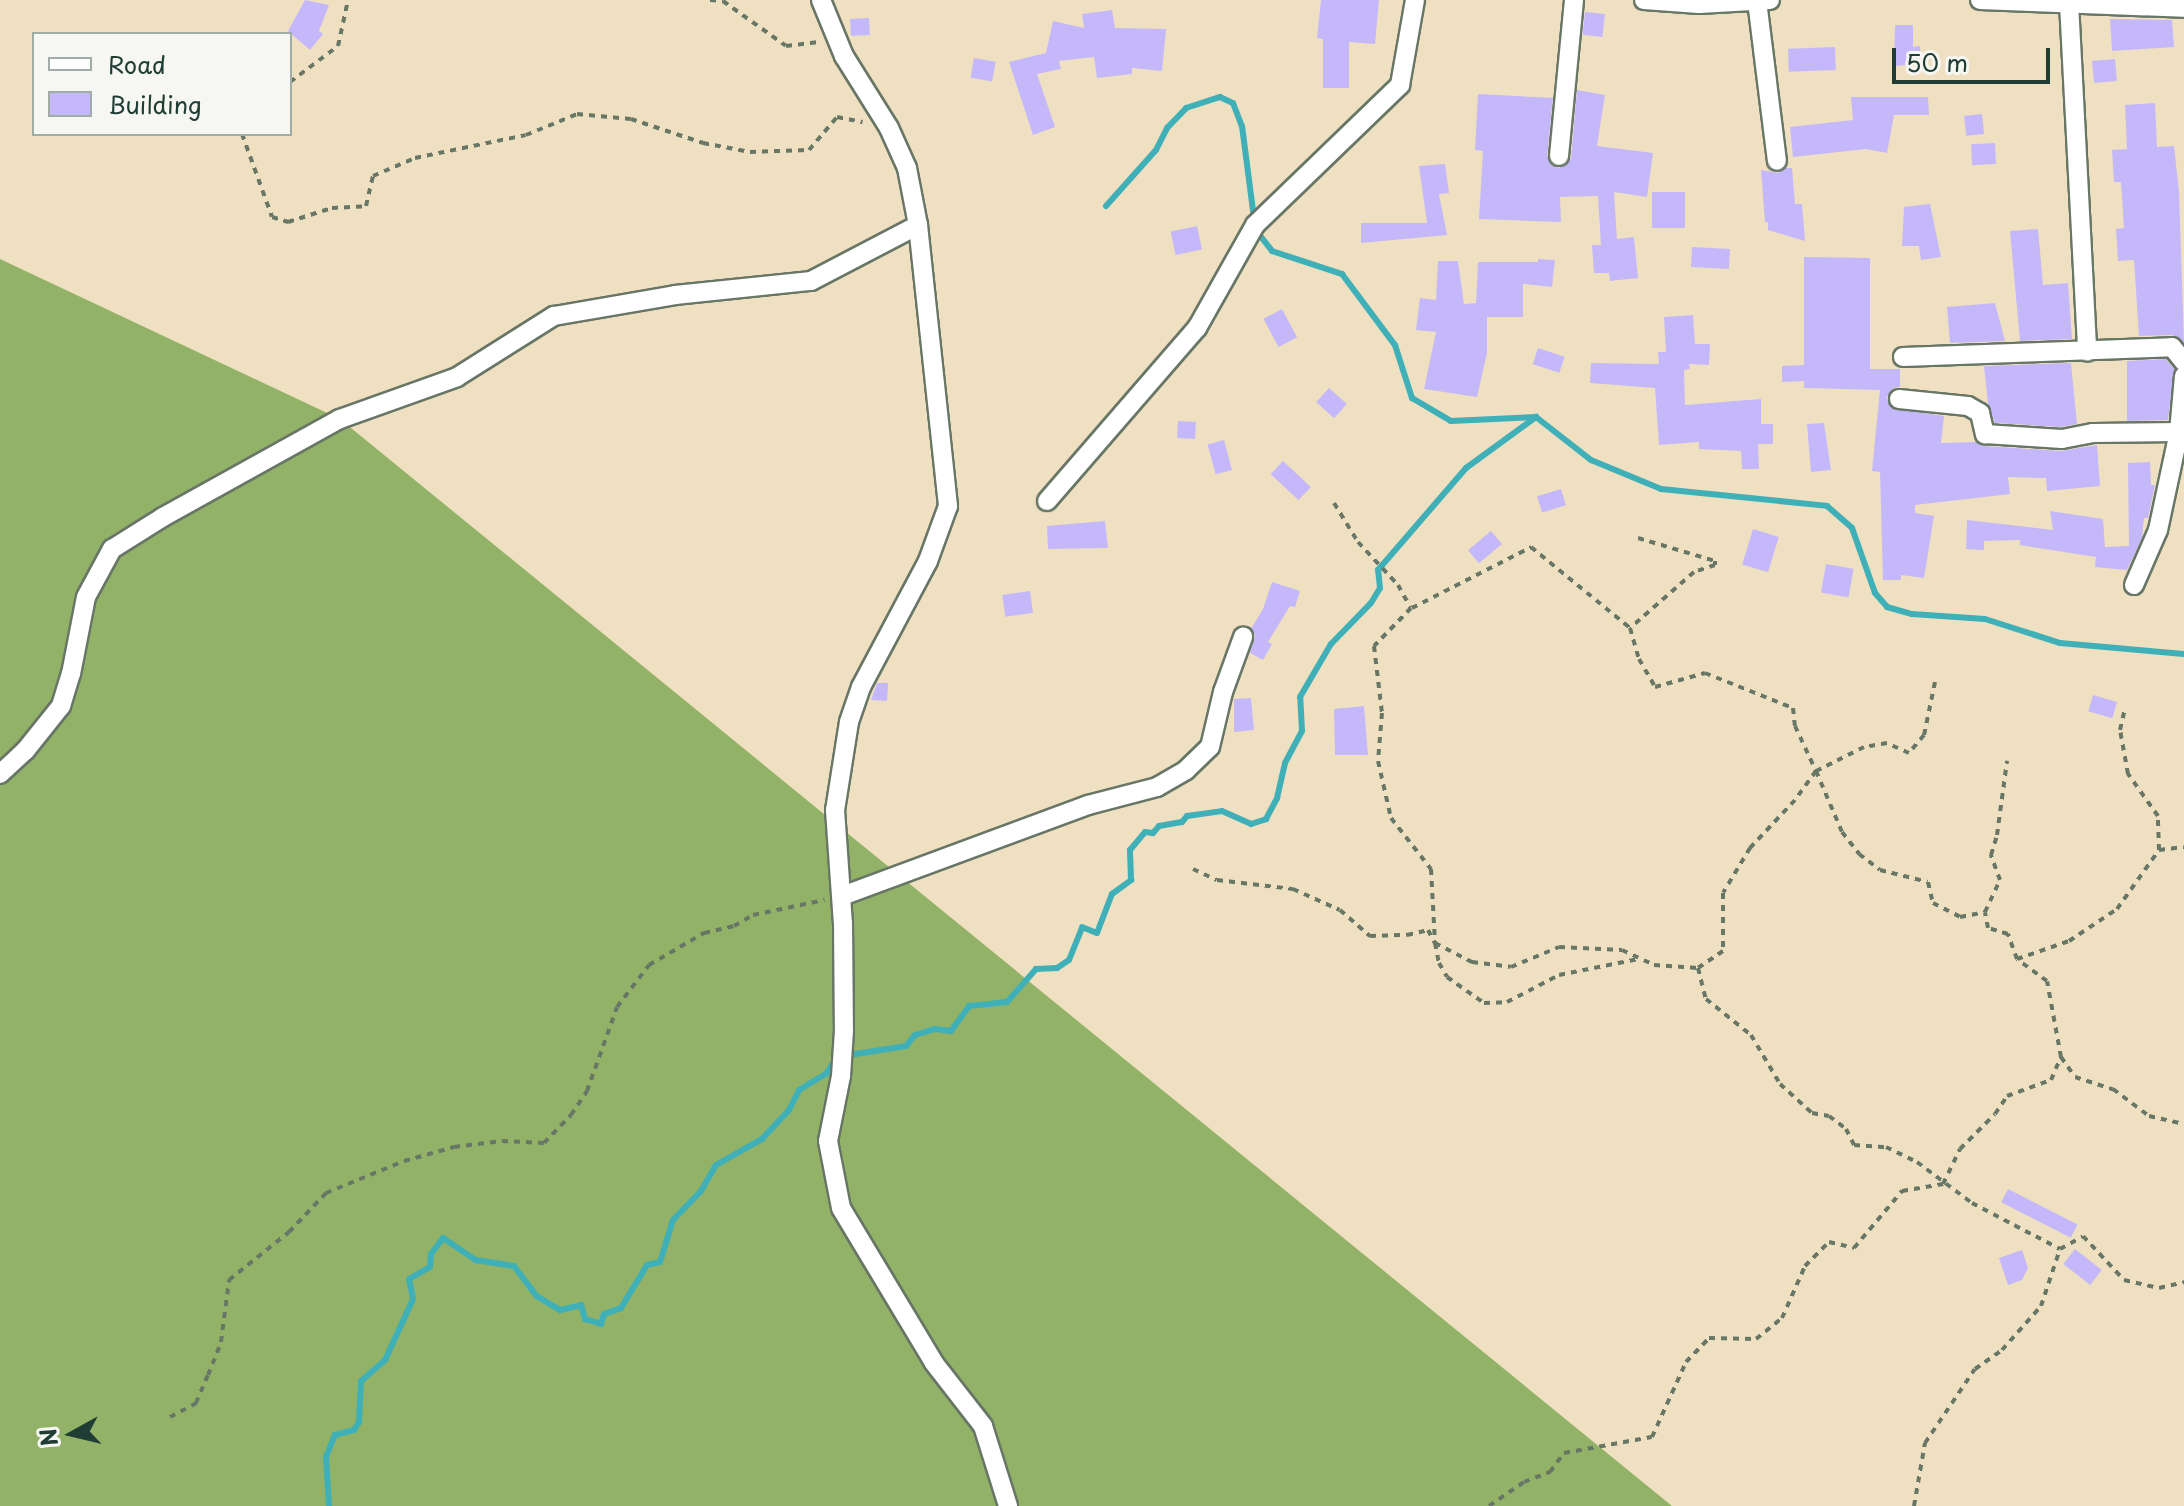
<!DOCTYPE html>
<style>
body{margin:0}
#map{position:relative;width:2184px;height:1506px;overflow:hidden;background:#f0e0c2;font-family:"Playpen Sans",sans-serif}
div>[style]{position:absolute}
.forest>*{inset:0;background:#92b367}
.stream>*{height:6px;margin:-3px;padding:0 3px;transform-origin:3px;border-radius:3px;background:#3fafb8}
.building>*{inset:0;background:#c4b8fa;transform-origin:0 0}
.path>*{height:4px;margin-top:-2px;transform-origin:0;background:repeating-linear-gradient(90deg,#687666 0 6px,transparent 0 12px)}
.roads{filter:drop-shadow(2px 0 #687666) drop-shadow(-2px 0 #687666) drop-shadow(0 2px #687666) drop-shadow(0 -2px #687666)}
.street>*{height:18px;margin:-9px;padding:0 9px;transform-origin:9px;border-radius:9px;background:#fff}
span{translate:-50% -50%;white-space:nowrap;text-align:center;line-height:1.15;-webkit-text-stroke:6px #f6f6f2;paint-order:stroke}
.legend{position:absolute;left:32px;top:32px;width:260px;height:104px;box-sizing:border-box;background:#f6f6f2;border:2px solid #a0aca6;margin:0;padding:10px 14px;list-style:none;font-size:24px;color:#1f3d34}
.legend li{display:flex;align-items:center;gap:16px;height:40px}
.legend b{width:40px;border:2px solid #a0aca6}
.north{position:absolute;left:32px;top:1394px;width:80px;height:80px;-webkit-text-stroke:6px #f6f6f2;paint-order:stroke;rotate:262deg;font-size:22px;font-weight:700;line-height:32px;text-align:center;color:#1f3d34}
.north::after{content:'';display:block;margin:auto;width:28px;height:36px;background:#1f3d34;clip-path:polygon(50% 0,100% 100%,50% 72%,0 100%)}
.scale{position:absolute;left:1892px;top:48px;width:158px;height:36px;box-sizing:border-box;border:4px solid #1f3d34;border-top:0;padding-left:10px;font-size:24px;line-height:28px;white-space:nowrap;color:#1f3d34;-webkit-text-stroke:6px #f6f6f2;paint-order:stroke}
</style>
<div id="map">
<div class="forest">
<i style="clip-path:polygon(0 259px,340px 419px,1672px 1506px,0 1506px)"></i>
</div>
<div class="stream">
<i style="left:1106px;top:206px;width:75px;rotate:-48.2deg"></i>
<i style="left:1156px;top:150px;width:25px;rotate:-63deg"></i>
<i style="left:1167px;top:128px;width:28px;rotate:-46deg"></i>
<i style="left:1186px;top:108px;width:36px;rotate:-18deg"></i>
<i style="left:1220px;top:97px;width:14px;rotate:25deg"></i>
<i style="left:1233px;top:103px;width:25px;rotate:69deg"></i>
<i style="left:1242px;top:126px;width:93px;rotate:82.6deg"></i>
<i style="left:1255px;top:229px;width:28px;rotate:52deg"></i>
<i style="left:1272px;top:251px;width:74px;rotate:18.2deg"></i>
<i style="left:1342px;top:274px;width:89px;rotate:53.3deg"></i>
<i style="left:1395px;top:345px;width:56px;rotate:72.2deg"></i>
<i style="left:1412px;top:398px;width:45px;rotate:30.5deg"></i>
<i style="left:1451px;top:421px;width:85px;rotate:-2.7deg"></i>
<i style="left:1536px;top:417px;width:70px;rotate:38deg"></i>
<i style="left:1591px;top:460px;width:76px;rotate:22.5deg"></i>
<i style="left:1661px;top:489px;width:167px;rotate:5.8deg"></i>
<i style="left:1827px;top:506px;width:33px;rotate:41deg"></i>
<i style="left:1852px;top:528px;width:69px;rotate:70.5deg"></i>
<i style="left:1875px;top:593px;width:18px;rotate:49deg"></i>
<i style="left:1887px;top:607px;width:26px;rotate:16deg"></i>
<i style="left:1912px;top:614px;width:73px;rotate:3.9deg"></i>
<i style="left:1985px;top:619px;width:79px;rotate:17.7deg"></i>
<i style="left:2060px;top:643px;width:124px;rotate:5.1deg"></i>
<i style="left:849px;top:1055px;width:58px;rotate:-9deg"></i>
<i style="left:906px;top:1046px;width:14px;rotate:-51deg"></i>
<i style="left:915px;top:1035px;width:21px;rotate:-17deg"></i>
<i style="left:935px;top:1029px;width:16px;rotate:7deg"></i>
<i style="left:951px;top:1031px;width:31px;rotate:-54deg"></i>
<i style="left:969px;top:1006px;width:38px;rotate:-6deg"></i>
<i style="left:1007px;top:1002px;width:44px;rotate:-48.7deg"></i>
<i style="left:1036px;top:969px;width:21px;rotate:-3deg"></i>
<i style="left:1057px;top:968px;width:14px;rotate:-34deg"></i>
<i style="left:1069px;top:960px;width:35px;rotate:-68deg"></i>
<i style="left:1082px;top:927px;width:16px;rotate:22deg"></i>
<i style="left:1097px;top:933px;width:42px;rotate:-69deg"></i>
<i style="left:1112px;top:894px;width:24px;rotate:-36deg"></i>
<i style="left:1131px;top:880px;width:30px;rotate:-92deg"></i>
<i style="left:1130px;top:850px;width:23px;rotate:-50deg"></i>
<i style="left:1145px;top:832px;width:8px;rotate:7deg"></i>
<i style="left:1153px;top:833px;width:9px;rotate:-49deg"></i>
<i style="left:1159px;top:826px;width:23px;rotate:-10deg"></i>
<i style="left:1182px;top:822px;width:8px;rotate:-50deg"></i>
<i style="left:1187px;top:816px;width:35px;rotate:-8deg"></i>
<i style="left:1222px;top:811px;width:32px;rotate:24deg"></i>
<i style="left:1251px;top:824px;width:16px;rotate:-18deg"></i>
<i style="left:1266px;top:819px;width:24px;rotate:-62deg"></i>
<i style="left:1277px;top:798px;width:36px;rotate:-77deg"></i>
<i style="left:1285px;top:763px;width:36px;rotate:-62deg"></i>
<i style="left:1302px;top:731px;width:34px;rotate:-93deg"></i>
<i style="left:1300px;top:697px;width:61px;rotate:-59.7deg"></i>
<i style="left:1331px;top:644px;width:57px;rotate:-45.7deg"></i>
<i style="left:1371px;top:603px;width:17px;rotate:-59deg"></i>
<i style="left:1380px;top:588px;width:18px;rotate:-96deg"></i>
<i style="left:1378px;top:570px;width:135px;rotate:-49.2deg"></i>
<i style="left:1466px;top:468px;width:87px;rotate:-36.1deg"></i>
<i style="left:329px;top:1506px;width:49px;rotate:-93.5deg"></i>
<i style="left:326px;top:1457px;width:24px;rotate:-68deg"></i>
<i style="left:335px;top:1435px;width:20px;rotate:-15deg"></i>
<i style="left:354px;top:1430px;width:9px;rotate:-58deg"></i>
<i style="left:359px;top:1422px;width:41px;rotate:-87.2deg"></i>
<i style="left:361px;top:1381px;width:32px;rotate:-41deg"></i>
<i style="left:385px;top:1360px;width:67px;rotate:-65.3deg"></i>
<i style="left:413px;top:1299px;width:20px;rotate:-101deg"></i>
<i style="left:409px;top:1279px;width:24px;rotate:-30deg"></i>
<i style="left:430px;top:1267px;width:13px;rotate:-86deg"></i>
<i style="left:431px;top:1254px;width:20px;rotate:-53deg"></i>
<i style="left:443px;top:1238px;width:40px;rotate:34deg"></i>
<i style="left:476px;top:1260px;width:38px;rotate:9deg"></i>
<i style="left:514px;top:1266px;width:38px;rotate:53deg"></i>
<i style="left:537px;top:1296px;width:15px;rotate:32deg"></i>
<i style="left:550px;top:1304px;width:12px;rotate:31deg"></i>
<i style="left:560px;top:1310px;width:22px;rotate:-13deg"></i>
<i style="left:581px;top:1305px;width:15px;rotate:74deg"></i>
<i style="left:585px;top:1319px;width:17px;rotate:17deg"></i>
<i style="left:601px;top:1324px;width:10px;rotate:-73deg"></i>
<i style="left:604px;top:1314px;width:18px;rotate:-19deg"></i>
<i style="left:621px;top:1308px;width:50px;rotate:-58.8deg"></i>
<i style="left:647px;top:1265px;width:13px;rotate:-13deg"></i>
<i style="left:660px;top:1262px;width:44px;rotate:-72.8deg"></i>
<i style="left:673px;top:1220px;width:40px;rotate:-46deg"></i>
<i style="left:701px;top:1191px;width:30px;rotate:-60deg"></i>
<i style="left:716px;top:1165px;width:53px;rotate:-29.5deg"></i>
<i style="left:762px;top:1139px;width:40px;rotate:-47deg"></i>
<i style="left:789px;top:1110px;width:22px;rotate:-63deg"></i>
<i style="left:799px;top:1090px;width:31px;rotate:-31deg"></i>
<i style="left:826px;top:1074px;width:17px;rotate:-57deg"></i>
</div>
<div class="building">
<i style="clip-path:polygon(305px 0,329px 5px,319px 31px,323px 34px,310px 50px,288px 31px)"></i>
<i style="clip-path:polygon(1321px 0,1379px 0,1375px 44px,1349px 42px,1349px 88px,1323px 88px,1323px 39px,1317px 38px)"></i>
<i style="clip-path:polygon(1112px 10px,1115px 28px,1166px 29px,1162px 71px,1132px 68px,1132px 74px,1097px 78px,1094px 57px,1059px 61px,1061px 69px,1037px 74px,1055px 127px,1033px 135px,1009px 62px,1046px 53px,1053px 21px,1084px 28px,1082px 14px)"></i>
<i style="left:1585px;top:12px;width:20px;height:23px;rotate:6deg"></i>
<i style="left:869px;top:18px;width:17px;height:19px;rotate:87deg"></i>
<i style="clip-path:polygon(2110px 19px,2172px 20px,2174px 47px,2112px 51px)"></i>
<i style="clip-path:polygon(1895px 25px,1913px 25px,1913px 47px,1920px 46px,1921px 64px,1894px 66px)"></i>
<i style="left:1835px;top:47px;width:23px;height:47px;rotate:88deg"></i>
<i style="left:974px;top:58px;width:22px;height:20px;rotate:10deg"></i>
<i style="left:2115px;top:59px;width:22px;height:23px;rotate:85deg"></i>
<i style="clip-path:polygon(1577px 90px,1605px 95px,1597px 146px,1653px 153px,1647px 197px,1614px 192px,1617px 239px,1634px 237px,1638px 278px,1610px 281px,1609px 273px,1594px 273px,1592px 245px,1601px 245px,1598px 196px,1560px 197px,1561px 222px,1479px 219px,1483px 151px,1475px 150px,1478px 94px,1553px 98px,1547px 156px,1551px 165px,1559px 168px,1571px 158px)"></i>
<i style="clip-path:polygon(1851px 97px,1928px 97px,1929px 115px,1894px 115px,1887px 153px,1866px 149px,1793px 157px,1790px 127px,1853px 120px)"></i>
<i style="clip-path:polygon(2155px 103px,2157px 147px,2174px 146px,2179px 191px,2184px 343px,2172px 335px,2139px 336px,2134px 260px,2118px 261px,2116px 229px,2124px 228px,2121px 182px,2114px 182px,2112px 150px,2127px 149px,2125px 105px)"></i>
<i style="left:1982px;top:114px;width:20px;height:18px;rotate:84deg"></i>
<i style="left:1995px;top:143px;width:21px;height:24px;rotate:87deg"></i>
<i style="clip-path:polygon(1445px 164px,1449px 193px,1439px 194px,1447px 235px,1361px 243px,1361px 223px,1427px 223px,1419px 166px)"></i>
<i style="clip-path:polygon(1786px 168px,1792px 168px,1795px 204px,1802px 204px,1805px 241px,1768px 230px,1768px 222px,1765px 222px,1761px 170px,1778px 173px)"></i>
<i style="left:1652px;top:192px;width:33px;height:36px"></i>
<i style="clip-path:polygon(1930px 204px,1941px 257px,1921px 260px,1919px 246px,1902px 246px,1904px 207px)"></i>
<i style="left:1197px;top:226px;width:24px;height:27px;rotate:78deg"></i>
<i style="clip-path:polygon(2038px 229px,2043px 285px,2068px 283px,2072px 339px,2020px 341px,2010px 231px)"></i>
<i style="left:1692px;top:247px;width:38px;height:20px;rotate:3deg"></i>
<i style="clip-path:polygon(1804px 257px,1870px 258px,1870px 369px,1900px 369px,1900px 387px,1893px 388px,1887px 397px,1891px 408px,1944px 416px,1941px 443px,1976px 442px,1984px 446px,2061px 451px,2097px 445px,2100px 486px,2047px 491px,2046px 478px,2008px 477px,2010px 494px,1915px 505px,1915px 513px,1934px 516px,1924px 578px,1901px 575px,1901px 580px,1883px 580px,1880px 472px,1872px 471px,1880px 390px,1804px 388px,1804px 381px,1782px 382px,1782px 366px,1804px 365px)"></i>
<i style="clip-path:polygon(1538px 259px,1555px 260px,1552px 287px,1523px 284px,1523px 317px,1487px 317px,1487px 353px,1477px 397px,1424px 389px,1436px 332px,1416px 330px,1420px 298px,1436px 300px,1438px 261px,1458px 261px,1464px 304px,1476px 303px,1478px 262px,1538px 262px)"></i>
<i style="clip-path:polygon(1995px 303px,2005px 341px,1950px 343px,1947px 307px)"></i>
<i style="left:1282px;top:309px;width:32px;height:21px;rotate:62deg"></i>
<i style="clip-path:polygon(1693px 315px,1695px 344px,1710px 344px,1709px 365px,1689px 364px,1690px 369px,1684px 370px,1685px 405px,1761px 399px,1761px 424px,1773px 424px,1773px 444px,1758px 444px,1759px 469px,1742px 469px,1741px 451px,1699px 449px,1699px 442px,1659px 445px,1655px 388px,1590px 383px,1591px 363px,1659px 364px,1658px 352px,1666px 352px,1664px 317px)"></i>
<i style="left:1538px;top:348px;width:28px;height:17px;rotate:18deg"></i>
<i style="clip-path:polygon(2166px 359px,2174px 369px,2168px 420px,2127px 421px,2127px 361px)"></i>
<i style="clip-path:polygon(2071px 363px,2077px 424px,2061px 427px,1995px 423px,1988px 404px,1984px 366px)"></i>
<i style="left:1329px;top:388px;width:24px;height:19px;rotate:42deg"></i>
<i style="left:1178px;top:421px;width:18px;height:17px;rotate:3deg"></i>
<i style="clip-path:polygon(1824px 423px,1831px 470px,1811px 472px,1807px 424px)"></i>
<i style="left:1224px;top:440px;width:31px;height:17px;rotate:75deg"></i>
<i style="left:1283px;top:461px;width:38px;height:18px;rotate:43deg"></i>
<i style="clip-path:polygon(2150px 462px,2151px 485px,2155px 485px,2148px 518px,2144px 518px,2142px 538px,2127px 570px,2095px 567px,2096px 557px,2020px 545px,2020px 540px,1984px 541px,1984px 550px,1966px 549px,1967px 520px,2053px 530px,2050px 511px,2103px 519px,2105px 547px,2129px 546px,2128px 463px)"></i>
<i style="left:1561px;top:489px;width:17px;height:25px;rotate:73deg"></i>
<i style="clip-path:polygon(1105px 521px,1108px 548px,1048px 549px,1047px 526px)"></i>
<i style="left:1753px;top:529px;width:27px;height:37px;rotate:17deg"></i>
<i style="left:1491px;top:531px;width:17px;height:30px;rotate:50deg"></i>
<i style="left:1826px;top:564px;width:28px;height:29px;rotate:10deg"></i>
<i style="clip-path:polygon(1272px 582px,1300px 591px,1295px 607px,1290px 606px,1268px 642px,1272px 644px,1263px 660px,1250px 653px,1255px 636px,1251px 629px,1263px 609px)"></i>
<i style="left:1030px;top:591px;width:22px;height:28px;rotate:82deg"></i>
<i style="clip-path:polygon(877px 683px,888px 683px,887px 701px,871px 700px)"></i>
<i style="left:2093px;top:695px;width:25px;height:17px;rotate:16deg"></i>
<i style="clip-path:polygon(1251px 698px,1254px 730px,1234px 732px,1234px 699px)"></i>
<i style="clip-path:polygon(1364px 706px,1368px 755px,1335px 755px,1334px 709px)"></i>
<i style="left:2008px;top:1189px;width:78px;height:15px;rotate:27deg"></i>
<i style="left:2075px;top:1249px;width:34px;height:19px;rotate:38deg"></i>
<i style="clip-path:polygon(2022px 1250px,2028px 1268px,2022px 1280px,2008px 1285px,1999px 1258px)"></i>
</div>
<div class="path">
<i style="left:710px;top:0;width:13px;rotate:4deg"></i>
<i style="left:723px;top:1px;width:77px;rotate:35.5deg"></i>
<i style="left:786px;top:46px;width:33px;rotate:-7deg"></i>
<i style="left:290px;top:82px;width:60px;rotate:-36.9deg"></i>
<i style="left:338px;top:46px;width:47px;rotate:-77.7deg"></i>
<i style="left:242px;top:134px;width:88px;rotate:70.1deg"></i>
<i style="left:272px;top:217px;width:17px;rotate:17deg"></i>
<i style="left:288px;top:222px;width:46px;rotate:-17.7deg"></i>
<i style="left:332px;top:208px;width:34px;rotate:-3deg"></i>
<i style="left:366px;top:206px;width:31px;rotate:-77deg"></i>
<i style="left:373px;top:176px;width:46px;rotate:-23.2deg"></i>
<i style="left:415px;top:158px;width:113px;rotate:-11.7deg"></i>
<i style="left:526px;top:135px;width:55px;rotate:-22.4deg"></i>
<i style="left:577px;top:114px;width:54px;rotate:5.3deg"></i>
<i style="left:631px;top:119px;width:76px;rotate:18.4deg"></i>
<i style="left:703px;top:143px;width:48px;rotate:10.8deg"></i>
<i style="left:750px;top:152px;width:59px;rotate:-1.9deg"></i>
<i style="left:809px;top:150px;width:43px;rotate:-49.7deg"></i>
<i style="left:837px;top:117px;width:26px;rotate:11deg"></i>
<i style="left:1334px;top:503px;width:46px;rotate:58.4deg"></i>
<i style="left:1358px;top:542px;width:59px;rotate:47.1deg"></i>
<i style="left:1398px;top:585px;width:26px;rotate:61deg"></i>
<i style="left:1411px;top:608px;width:53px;rotate:134.2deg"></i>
<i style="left:1374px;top:646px;width:67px;rotate:83.2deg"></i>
<i style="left:1382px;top:713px;width:48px;rotate:94.8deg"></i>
<i style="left:1378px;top:761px;width:58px;rotate:77.2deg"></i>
<i style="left:1391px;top:818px;width:65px;rotate:51.9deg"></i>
<i style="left:1431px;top:869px;width:74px;rotate:86.9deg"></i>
<i style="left:1435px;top:943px;width:20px;rotate:79deg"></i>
<i style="left:1439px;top:963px;width:16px;rotate:60deg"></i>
<i style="left:1447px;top:977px;width:45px;rotate:35.1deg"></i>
<i style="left:1484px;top:1003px;width:23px;rotate:-2deg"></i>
<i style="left:1507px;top:1002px;width:59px;rotate:-27.4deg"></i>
<i style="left:1559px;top:975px;width:81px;rotate:-11.4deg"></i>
<i style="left:1638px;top:538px;width:80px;rotate:16.6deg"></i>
<i style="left:1715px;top:561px;width:4px;rotate:90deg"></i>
<i style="left:1715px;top:565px;width:22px;rotate:162deg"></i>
<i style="left:1694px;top:572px;width:85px;rotate:138.8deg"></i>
<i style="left:1630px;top:628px;width:32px;rotate:74deg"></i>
<i style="left:1639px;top:659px;width:32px;rotate:60deg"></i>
<i style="left:1655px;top:687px;width:52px;rotate:-15.6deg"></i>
<i style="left:1705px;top:673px;width:95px;rotate:21.7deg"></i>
<i style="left:1793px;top:708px;width:18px;rotate:84deg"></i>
<i style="left:1795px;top:726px;width:50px;rotate:65deg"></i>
<i style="left:1816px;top:771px;width:36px;rotate:126deg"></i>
<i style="left:1795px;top:800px;width:66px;rotate:133.2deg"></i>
<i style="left:1750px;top:848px;width:52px;rotate:121deg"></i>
<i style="left:1723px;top:893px;width:58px;rotate:90deg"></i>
<i style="left:1723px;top:951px;width:30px;rotate:146deg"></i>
<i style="left:1412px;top:608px;width:134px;rotate:-27.1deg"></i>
<i style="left:1531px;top:547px;width:128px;rotate:39.3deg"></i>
<i style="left:1935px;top:682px;width:54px;rotate:101.7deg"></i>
<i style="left:1924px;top:735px;width:23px;rotate:130deg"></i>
<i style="left:1909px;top:753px;width:24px;rotate:-156deg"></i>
<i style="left:1887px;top:743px;width:23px;rotate:170deg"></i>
<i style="left:1864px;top:747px;width:54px;rotate:153.4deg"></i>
<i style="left:1816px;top:771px;width:66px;rotate:66.9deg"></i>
<i style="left:1842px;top:832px;width:28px;rotate:52deg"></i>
<i style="left:1859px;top:854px;width:26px;rotate:37deg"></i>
<i style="left:1880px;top:870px;width:49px;rotate:14deg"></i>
<i style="left:1928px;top:882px;width:22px;rotate:77deg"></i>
<i style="left:1933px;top:903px;width:30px;rotate:27deg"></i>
<i style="left:1960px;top:917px;width:25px;rotate:-11deg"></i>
<i style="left:2159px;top:850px;width:25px;rotate:-7deg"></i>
<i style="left:1193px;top:869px;width:26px;rotate:25deg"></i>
<i style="left:1217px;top:880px;width:77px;rotate:6.8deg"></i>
<i style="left:1293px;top:889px;width:51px;rotate:24.1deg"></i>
<i style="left:1340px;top:910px;width:40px;rotate:41deg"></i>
<i style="left:1370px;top:936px;width:37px;rotate:-2deg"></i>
<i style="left:1407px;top:935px;width:22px;rotate:-13deg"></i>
<i style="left:1428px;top:930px;width:15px;rotate:62deg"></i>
<i style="left:1435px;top:943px;width:42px;rotate:27.2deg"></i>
<i style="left:1472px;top:962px;width:39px;rotate:7deg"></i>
<i style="left:1511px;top:967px;width:52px;rotate:-22.6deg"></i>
<i style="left:1559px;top:947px;width:63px;rotate:2.7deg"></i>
<i style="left:1622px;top:950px;width:35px;rotate:25deg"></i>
<i style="left:1654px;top:965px;width:44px;rotate:3.9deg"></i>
<i style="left:1698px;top:968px;width:32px;rotate:76deg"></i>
<i style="left:1706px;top:999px;width:58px;rotate:38.7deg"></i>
<i style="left:1751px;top:1035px;width:57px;rotate:59.4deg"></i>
<i style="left:1780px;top:1084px;width:43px;rotate:42.2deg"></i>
<i style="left:1812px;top:1113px;width:17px;rotate:10deg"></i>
<i style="left:1829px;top:1116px;width:21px;rotate:37deg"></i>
<i style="left:1846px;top:1129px;width:18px;rotate:63deg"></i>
<i style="left:1854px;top:1145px;width:32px;rotate:4deg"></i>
<i style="left:1886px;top:1147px;width:34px;rotate:26deg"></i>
<i style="left:1917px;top:1162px;width:69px;rotate:36.7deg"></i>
<i style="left:1972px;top:1203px;width:99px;rotate:27.6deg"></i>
<i style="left:2017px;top:959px;width:55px;rotate:-19.1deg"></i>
<i style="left:2069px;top:941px;width:58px;rotate:-33.7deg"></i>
<i style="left:2117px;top:909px;width:72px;rotate:-54.6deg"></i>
<i style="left:2159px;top:850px;width:34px;rotate:-92deg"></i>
<i style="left:2158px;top:816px;width:52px;rotate:-125.5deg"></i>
<i style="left:2128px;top:774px;width:45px;rotate:-100.3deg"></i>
<i style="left:2120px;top:730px;width:22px;rotate:-77deg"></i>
<i style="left:2061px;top:1057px;width:24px;rotate:55deg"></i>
<i style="left:2075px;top:1077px;width:40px;rotate:18deg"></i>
<i style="left:2113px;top:1089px;width:45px;rotate:36.9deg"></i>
<i style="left:2149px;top:1116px;width:36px;rotate:13deg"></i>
<i style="left:170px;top:1417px;width:30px;rotate:-28deg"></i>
<i style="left:196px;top:1403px;width:30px;rotate:-67deg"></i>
<i style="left:208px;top:1375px;width:35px;rotate:-68deg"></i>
<i style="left:221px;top:1342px;width:63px;rotate:-82.6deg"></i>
<i style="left:229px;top:1280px;width:77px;rotate:-38.7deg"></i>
<i style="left:289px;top:1232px;width:54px;rotate:-46.5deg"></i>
<i style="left:326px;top:1193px;width:84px;rotate:-22.3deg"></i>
<i style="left:404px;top:1161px;width:52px;rotate:-15.6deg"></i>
<i style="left:454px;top:1147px;width:48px;rotate:-7.1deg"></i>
<i style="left:502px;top:1141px;width:42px;rotate:2.7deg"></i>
<i style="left:544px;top:1143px;width:39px;rotate:-46deg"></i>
<i style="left:571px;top:1115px;width:29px;rotate:-56deg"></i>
<i style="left:587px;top:1091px;width:89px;rotate:-70.3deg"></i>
<i style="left:617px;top:1007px;width:53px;rotate:-52.7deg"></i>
<i style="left:649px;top:965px;width:64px;rotate:-30.2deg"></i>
<i style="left:704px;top:933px;width:31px;rotate:-13deg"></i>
<i style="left:734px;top:926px;width:22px;rotate:-30deg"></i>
<i style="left:753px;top:915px;width:73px;rotate:-11.9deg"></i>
<i style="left:1489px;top:1506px;width:42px;rotate:-34.4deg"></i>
<i style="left:1524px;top:1482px;width:28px;rotate:-21deg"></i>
<i style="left:1550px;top:1472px;width:24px;rotate:-54deg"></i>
<i style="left:1564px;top:1453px;width:89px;rotate:-10.3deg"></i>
<i style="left:1652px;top:1437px;width:82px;rotate:-65.6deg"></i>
<i style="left:1686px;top:1362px;width:33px;rotate:-46deg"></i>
<i style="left:1709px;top:1338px;width:47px;rotate:1.2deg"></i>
<i style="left:1756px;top:1339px;width:33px;rotate:-39deg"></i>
<i style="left:1782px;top:1318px;width:57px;rotate:-66.1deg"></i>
<i style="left:1805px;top:1266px;width:34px;rotate:-45deg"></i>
<i style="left:1829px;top:1242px;width:26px;rotate:13deg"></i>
<i style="left:1854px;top:1248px;width:75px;rotate:-49.9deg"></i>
<i style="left:1902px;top:1191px;width:42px;rotate:-9.7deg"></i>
<i style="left:1943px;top:1184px;width:39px;rotate:-64deg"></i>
<i style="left:1960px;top:1149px;width:49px;rotate:-45deg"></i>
<i style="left:1995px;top:1114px;width:22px;rotate:-56deg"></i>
<i style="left:2007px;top:1096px;width:47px;rotate:-20deg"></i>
<i style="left:2051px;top:1080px;width:25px;rotate:-67deg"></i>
<i style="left:2061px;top:1057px;width:77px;rotate:-100.4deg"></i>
<i style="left:2047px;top:981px;width:37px;rotate:-144deg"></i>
<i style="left:2017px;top:959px;width:27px;rotate:-110deg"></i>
<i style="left:2008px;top:934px;width:21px;rotate:-163deg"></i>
<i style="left:1988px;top:928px;width:16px;rotate:-101deg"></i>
<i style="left:1985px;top:912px;width:35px;rotate:-65deg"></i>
<i style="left:2000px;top:880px;width:27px;rotate:-110deg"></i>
<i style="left:1991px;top:855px;width:21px;rotate:-73deg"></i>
<i style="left:1997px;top:835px;width:75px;rotate:-82.3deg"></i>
<i style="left:1914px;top:1506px;width:64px;rotate:-80.1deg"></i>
<i style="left:1925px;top:1443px;width:89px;rotate:-56deg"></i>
<i style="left:1975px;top:1369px;width:33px;rotate:-35deg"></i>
<i style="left:2002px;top:1350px;width:59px;rotate:-48.4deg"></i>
<i style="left:2041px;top:1306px;width:60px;rotate:-71.6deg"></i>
<i style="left:2060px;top:1249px;width:26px;rotate:-29deg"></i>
<i style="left:2083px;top:1236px;width:60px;rotate:47deg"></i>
<i style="left:2124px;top:1280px;width:36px;rotate:13deg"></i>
<i style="left:2159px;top:1288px;width:26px;rotate:-13deg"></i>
</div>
<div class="roads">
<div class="street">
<i style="left:821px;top:0;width:61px;rotate:67.7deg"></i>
<i style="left:844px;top:56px;width:85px;rotate:58deg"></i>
<i style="left:889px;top:128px;width:44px;rotate:65.8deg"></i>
<i style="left:907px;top:168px;width:58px;rotate:79.1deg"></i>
<i style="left:1644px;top:0;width:55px;rotate:4.2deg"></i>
<i style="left:1699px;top:4px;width:71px;rotate:-3.2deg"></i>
<i style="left:1980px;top:0;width:204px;rotate:2.2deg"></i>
<i style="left:1757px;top:1px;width:161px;rotate:82.9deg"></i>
<i style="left:2069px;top:3px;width:349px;rotate:87deg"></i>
<i style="left:1559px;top:156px;width:157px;rotate:-84.5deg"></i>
<i style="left:1903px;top:357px;width:269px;rotate:-2.1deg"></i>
<i style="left:2172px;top:347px;width:19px;rotate:51deg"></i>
<i style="left:1899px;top:399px;width:69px;rotate:5.8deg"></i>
<i style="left:1968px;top:406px;width:14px;rotate:30deg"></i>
<i style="left:1980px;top:413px;width:22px;rotate:77deg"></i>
<i style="left:1985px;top:434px;width:77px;rotate:3.7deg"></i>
<i style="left:2062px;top:439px;width:32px;rotate:-11deg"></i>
<i style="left:2093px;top:433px;width:86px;rotate:-0.7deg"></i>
<i style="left:1047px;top:501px;width:229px;rotate:-49.1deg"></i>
<i style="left:1197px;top:328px;width:118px;rotate:-60.6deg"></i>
<i style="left:1255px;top:225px;width:202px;rotate:-44deg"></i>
<i style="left:1400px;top:85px;width:86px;rotate:-80deg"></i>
<i style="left:2134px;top:585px;width:60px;rotate:-66.4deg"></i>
<i style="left:2158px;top:530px;width:100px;rotate:-77.9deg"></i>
<i style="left:2179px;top:432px;width:56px;rotate:-84.9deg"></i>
<i style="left:0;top:774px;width:34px;rotate:-43deg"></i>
<i style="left:25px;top:751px;width:58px;rotate:-51.3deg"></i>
<i style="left:61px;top:706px;width:34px;rotate:-73deg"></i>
<i style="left:71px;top:674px;width:78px;rotate:-79deg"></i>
<i style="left:86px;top:597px;width:55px;rotate:-61.6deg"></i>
<i style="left:112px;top:549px;width:60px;rotate:-32.1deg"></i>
<i style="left:163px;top:517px;width:202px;rotate:-29deg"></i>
<i style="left:340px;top:419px;width:124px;rotate:-19.7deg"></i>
<i style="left:457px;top:377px;width:115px;rotate:-32.2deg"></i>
<i style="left:554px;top:316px;width:123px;rotate:-9.8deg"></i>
<i style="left:675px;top:295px;width:137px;rotate:-5.9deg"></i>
<i style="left:811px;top:281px;width:121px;rotate:-27.6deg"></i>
<i style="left:918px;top:225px;width:283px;rotate:83.9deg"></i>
<i style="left:948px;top:506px;width:59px;rotate:110deg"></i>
<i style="left:928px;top:561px;width:143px;rotate:118deg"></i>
<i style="left:861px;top:687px;width:37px;rotate:109deg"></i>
<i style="left:849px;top:722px;width:89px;rotate:99deg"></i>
<i style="left:835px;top:810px;width:113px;rotate:86deg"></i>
<i style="left:843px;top:923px;width:107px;rotate:89.5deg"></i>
<i style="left:844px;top:1030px;width:46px;rotate:93.7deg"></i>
<i style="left:841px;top:1076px;width:66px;rotate:101.3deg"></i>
<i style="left:828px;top:1141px;width:68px;rotate:79deg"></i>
<i style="left:841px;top:1208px;width:181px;rotate:59deg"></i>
<i style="left:934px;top:1363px;width:80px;rotate:52.1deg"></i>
<i style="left:983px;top:1426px;width:84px;rotate:72.6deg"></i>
<i style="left:842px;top:896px;width:262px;rotate:-20.3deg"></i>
<i style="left:1088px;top:805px;width:71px;rotate:-14.6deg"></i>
<i style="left:1157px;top:787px;width:34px;rotate:-30deg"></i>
<i style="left:1186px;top:770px;width:33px;rotate:-44deg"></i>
<i style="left:1210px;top:747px;width:57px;rotate:-76.7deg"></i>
<i style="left:1223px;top:692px;width:59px;rotate:-70deg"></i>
</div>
</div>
<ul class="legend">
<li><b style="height:10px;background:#fff"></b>Road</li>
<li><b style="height:22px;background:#c4b8fa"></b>Building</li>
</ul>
<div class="north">N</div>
<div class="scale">50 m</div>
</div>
